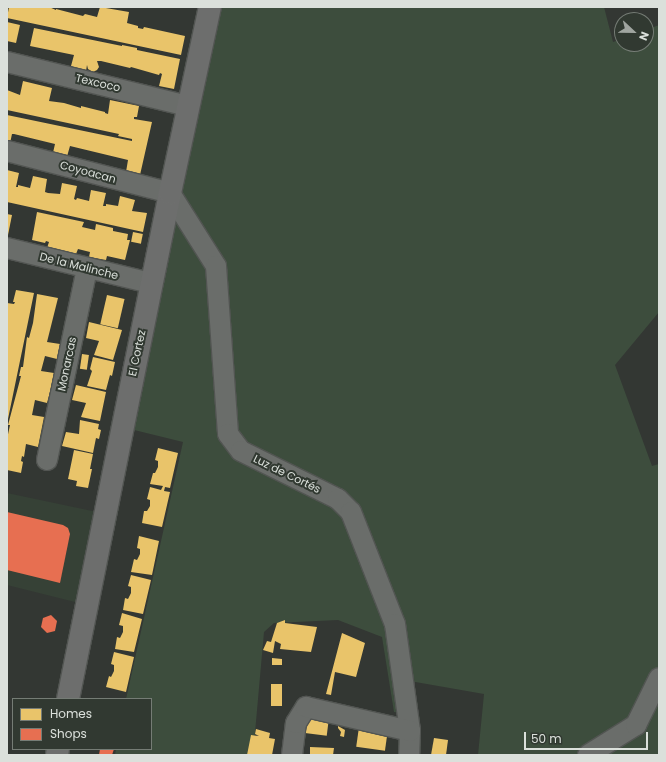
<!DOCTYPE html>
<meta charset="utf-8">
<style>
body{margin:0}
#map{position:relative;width:666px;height:762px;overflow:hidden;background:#333733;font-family:Poppins,sans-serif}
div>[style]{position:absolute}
.built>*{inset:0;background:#364136}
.green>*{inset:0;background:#3d4d3d}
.homes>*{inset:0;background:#e9c46a;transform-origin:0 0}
.shops>*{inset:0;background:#e76f51}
.roads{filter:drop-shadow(1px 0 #525552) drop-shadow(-1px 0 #525552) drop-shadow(0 1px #525552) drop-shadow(0 -1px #525552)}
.street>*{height:20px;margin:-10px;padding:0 10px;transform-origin:10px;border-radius:10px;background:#6a6d6a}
.secondary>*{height:22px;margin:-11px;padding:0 11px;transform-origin:11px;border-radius:11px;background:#6d6e6d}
span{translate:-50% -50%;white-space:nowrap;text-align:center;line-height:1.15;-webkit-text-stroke:4px #313931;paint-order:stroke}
.street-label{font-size:11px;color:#dbe0db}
.frame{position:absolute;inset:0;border:8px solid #dbe0db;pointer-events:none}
.legend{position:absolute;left:12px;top:698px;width:140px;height:52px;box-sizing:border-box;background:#313931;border:1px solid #757c75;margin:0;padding:5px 7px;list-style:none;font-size:12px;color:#dbe0db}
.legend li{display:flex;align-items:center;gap:8px;height:20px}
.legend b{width:20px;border:1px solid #757c75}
.north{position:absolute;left:614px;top:12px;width:40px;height:40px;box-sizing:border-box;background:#313931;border:1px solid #757c75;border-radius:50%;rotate:112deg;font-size:11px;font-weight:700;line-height:16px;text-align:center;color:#dbe0db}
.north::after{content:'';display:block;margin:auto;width:14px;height:18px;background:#a0a5a0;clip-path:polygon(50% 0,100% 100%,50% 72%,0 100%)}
.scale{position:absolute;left:524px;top:732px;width:124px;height:18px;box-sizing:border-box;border:2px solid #dbe0db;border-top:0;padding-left:5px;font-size:12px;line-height:14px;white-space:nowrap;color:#dbe0db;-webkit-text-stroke:3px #313931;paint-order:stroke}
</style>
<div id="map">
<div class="built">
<i style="clip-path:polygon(7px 493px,97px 512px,79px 603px,7px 585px)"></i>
</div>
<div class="green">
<i style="clip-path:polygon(210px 7px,604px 7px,613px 42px,622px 39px,622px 44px,646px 44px,646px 30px,659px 25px,659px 312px,615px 365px,652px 466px,659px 464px,659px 755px,478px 755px,484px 694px,404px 680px,408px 714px,394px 712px,382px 637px,338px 620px,274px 623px,264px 632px,253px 755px,115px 755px,116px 749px,151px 749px,151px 699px,126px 699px,183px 442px,122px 427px)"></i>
</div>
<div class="homes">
<i style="clip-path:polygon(9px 7px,49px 7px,56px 10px,56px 9px,83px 16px,85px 14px,97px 17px,100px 7px,129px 12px,127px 23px,138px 26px,138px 28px,143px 29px,144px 27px,185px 36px,181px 55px,7px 18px)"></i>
<i style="clip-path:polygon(7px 22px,20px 25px,16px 43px,7px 41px)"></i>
<i style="clip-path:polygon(34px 28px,122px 46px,122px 45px,137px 48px,137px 50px,180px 59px,174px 89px,159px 86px,162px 74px,160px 73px,159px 75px,131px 67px,130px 68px,101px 61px,97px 61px,99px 67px,97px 70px,93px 72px,88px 69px,87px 65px,86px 71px,76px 69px,71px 66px,74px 55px,30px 46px)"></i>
<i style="clip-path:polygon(23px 81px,52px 88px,49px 101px,64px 103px,81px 108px,81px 106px,105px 112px,105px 113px,108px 114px,110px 100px,139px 106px,137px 117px,134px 117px,134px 119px,152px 122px,140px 175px,126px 172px,128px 160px,70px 146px,66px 160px,52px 157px,55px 144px,14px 134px,12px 134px,9px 148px,7px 148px,7px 115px,132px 141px,132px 139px,118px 136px,119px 134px,7px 110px,7px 90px,20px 95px)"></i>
<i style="clip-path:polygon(7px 170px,19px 173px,16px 187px,18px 187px,18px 185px,30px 188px,33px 176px,47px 179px,45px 192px,48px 193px,60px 194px,62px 183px,77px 186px,74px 199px,76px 200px,77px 198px,89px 201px,91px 190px,106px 193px,103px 206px,106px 206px,106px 204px,118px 206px,120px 196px,135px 200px,132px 211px,147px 213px,143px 232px,7px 202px)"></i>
<i style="clip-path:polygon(37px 212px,84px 222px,82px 227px,95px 230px,96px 224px,113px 228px,113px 231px,128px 234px,127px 240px,130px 240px,125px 260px,107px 256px,106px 260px,89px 257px,90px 252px,78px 249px,76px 254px,47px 248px,49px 242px,46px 241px,45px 243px,32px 240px)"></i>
<i style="clip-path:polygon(7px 214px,12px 215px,8px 235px,7px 235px)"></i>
<i style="left:133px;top:232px;width:10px;height:10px;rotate:11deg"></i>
<i style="clip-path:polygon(16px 290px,34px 293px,8px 419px,7px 303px,14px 304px,15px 302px,13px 302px)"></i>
<i style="clip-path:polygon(37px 294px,58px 298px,47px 342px,60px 344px,57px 359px,45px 356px,41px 371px,54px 373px,51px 388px,47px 403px,35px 400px,32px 415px,44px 417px,38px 447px,26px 444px,24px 457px,22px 456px,21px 461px,23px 462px,21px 473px,7px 470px,7px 439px,10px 425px,8px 425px,21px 376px,19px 376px,21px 367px,23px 367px,27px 337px,29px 338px,33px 323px)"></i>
<i style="left:107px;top:295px;width:18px;height:30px;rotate:13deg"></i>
<i style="clip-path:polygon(89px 322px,122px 330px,113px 360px,94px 355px,99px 341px,86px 338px)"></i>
<i style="left:82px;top:354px;width:7px;height:15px;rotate:8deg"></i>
<i style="clip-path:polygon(93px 357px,115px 362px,112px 376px,110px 375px,106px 390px,87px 386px,92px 371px,90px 369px)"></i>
<i style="clip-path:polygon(76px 385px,106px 392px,100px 421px,81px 417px,86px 403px,72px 400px)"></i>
<i style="clip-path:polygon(80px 420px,99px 424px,98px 429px,101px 430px,99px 439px,96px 438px,93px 453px,62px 446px,66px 432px,79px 434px)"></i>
<i style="clip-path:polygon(158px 448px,178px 453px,170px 488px,165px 487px,164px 491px,170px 492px,162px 527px,142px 523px,144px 511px,147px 511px,150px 506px,150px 500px,147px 499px,150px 487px,161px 490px,163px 486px,150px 484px,153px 473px,155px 473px,158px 467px,158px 461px,155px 460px)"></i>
<i style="clip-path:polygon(74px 450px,93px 454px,90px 469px,92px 469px,88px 488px,76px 486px,77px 481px,68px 479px)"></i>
<i style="clip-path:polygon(139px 536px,159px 541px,152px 575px,131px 572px,134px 559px,137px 560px,140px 554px,140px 549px,137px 548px)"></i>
<i style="clip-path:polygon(131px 575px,151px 580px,143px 614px,123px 610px,125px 598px,128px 599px,131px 593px,131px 587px,128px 586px)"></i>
<i style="clip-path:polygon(122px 613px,142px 619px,134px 652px,115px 649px,117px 637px,120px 638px,123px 632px,123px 626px,119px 625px)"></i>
<i style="clip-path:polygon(285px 620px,285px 623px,317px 627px,311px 652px,280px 649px,281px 644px,275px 641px,273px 653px,263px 650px,267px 641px,271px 642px,277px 623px)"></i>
<i style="clip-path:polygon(342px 633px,365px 643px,356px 677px,335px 672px,331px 695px,326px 694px)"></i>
<i style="clip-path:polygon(114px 652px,134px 657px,126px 692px,106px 687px,109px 676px,111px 677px,114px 671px,114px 665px,111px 664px)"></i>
<i style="clip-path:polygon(272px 658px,282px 659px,282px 665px,272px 665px)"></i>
<i style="left:271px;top:684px;width:11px;height:22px"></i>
<i style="left:305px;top:716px;width:24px;height:17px;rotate:7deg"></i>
<i style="clip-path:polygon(338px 726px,345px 730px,344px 737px,340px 736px,341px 732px,338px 728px)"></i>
<i style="left:359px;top:727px;width:29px;height:20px;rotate:8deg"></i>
<i style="clip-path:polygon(256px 729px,270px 733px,269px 738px,275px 739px,272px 755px,247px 755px,251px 735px,259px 736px,255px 734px)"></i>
<i style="clip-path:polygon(434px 738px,448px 740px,446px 755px,431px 755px)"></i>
<i style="clip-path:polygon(310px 747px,334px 748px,333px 755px,310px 755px)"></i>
</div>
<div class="shops">
<i style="clip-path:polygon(7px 512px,63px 525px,68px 528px,70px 534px,60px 583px,7px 570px)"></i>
<i style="clip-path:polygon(51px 615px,57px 621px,55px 631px,47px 633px,41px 627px,43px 618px)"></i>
<i style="clip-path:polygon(100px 749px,114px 749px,112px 755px,99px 755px)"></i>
</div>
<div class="roads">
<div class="street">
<i style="left:7px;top:62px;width:186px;rotate:13.7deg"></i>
<i style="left:7px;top:151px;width:168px;rotate:14.4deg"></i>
<i style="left:170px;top:193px;width:86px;rotate:57.8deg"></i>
<i style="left:216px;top:266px;width:168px;rotate:85.9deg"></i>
<i style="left:228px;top:434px;width:21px;rotate:53deg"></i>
<i style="left:241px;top:451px;width:108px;rotate:26.3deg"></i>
<i style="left:338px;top:499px;width:18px;rotate:45deg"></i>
<i style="left:351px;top:512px;width:120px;rotate:68.6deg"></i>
<i style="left:395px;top:624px;width:108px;rotate:82deg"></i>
<i style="left:410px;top:731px;width:24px;rotate:92deg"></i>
<i style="left:7px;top:248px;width:148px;rotate:13.7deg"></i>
<i style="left:47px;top:460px;width:195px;rotate:-78.2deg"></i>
<i style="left:292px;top:755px;width:32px;rotate:-83deg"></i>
<i style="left:296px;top:723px;width:19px;rotate:-58deg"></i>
<i style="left:306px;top:707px;width:107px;rotate:13deg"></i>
<i style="left:588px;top:755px;width:57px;rotate:-32deg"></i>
<i style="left:636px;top:725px;width:52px;rotate:-63.9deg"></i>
</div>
<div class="secondary">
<i style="left:68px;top:699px;width:516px;rotate:-78.6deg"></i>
<i style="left:170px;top:193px;width:190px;rotate:-77.9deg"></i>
<i style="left:57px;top:755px;width:6px;rotate:-81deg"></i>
</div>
</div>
<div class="street-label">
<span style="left:98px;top:83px;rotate:13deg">Texcoco</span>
<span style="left:88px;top:172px;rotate:15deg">Coyoacan</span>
<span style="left:79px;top:266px;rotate:14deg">De la Malinche</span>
<span style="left:137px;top:353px;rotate:-78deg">El Cortez</span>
<span style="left:67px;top:364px;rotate:-78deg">Monarcas</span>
<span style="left:287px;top:474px;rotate:26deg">Luz de Cortés</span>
</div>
<div class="frame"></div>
<ul class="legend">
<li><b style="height:11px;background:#e9c46a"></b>Homes</li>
<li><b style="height:11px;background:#e76f51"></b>Shops</li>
</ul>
<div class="north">N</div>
<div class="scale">50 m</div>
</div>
